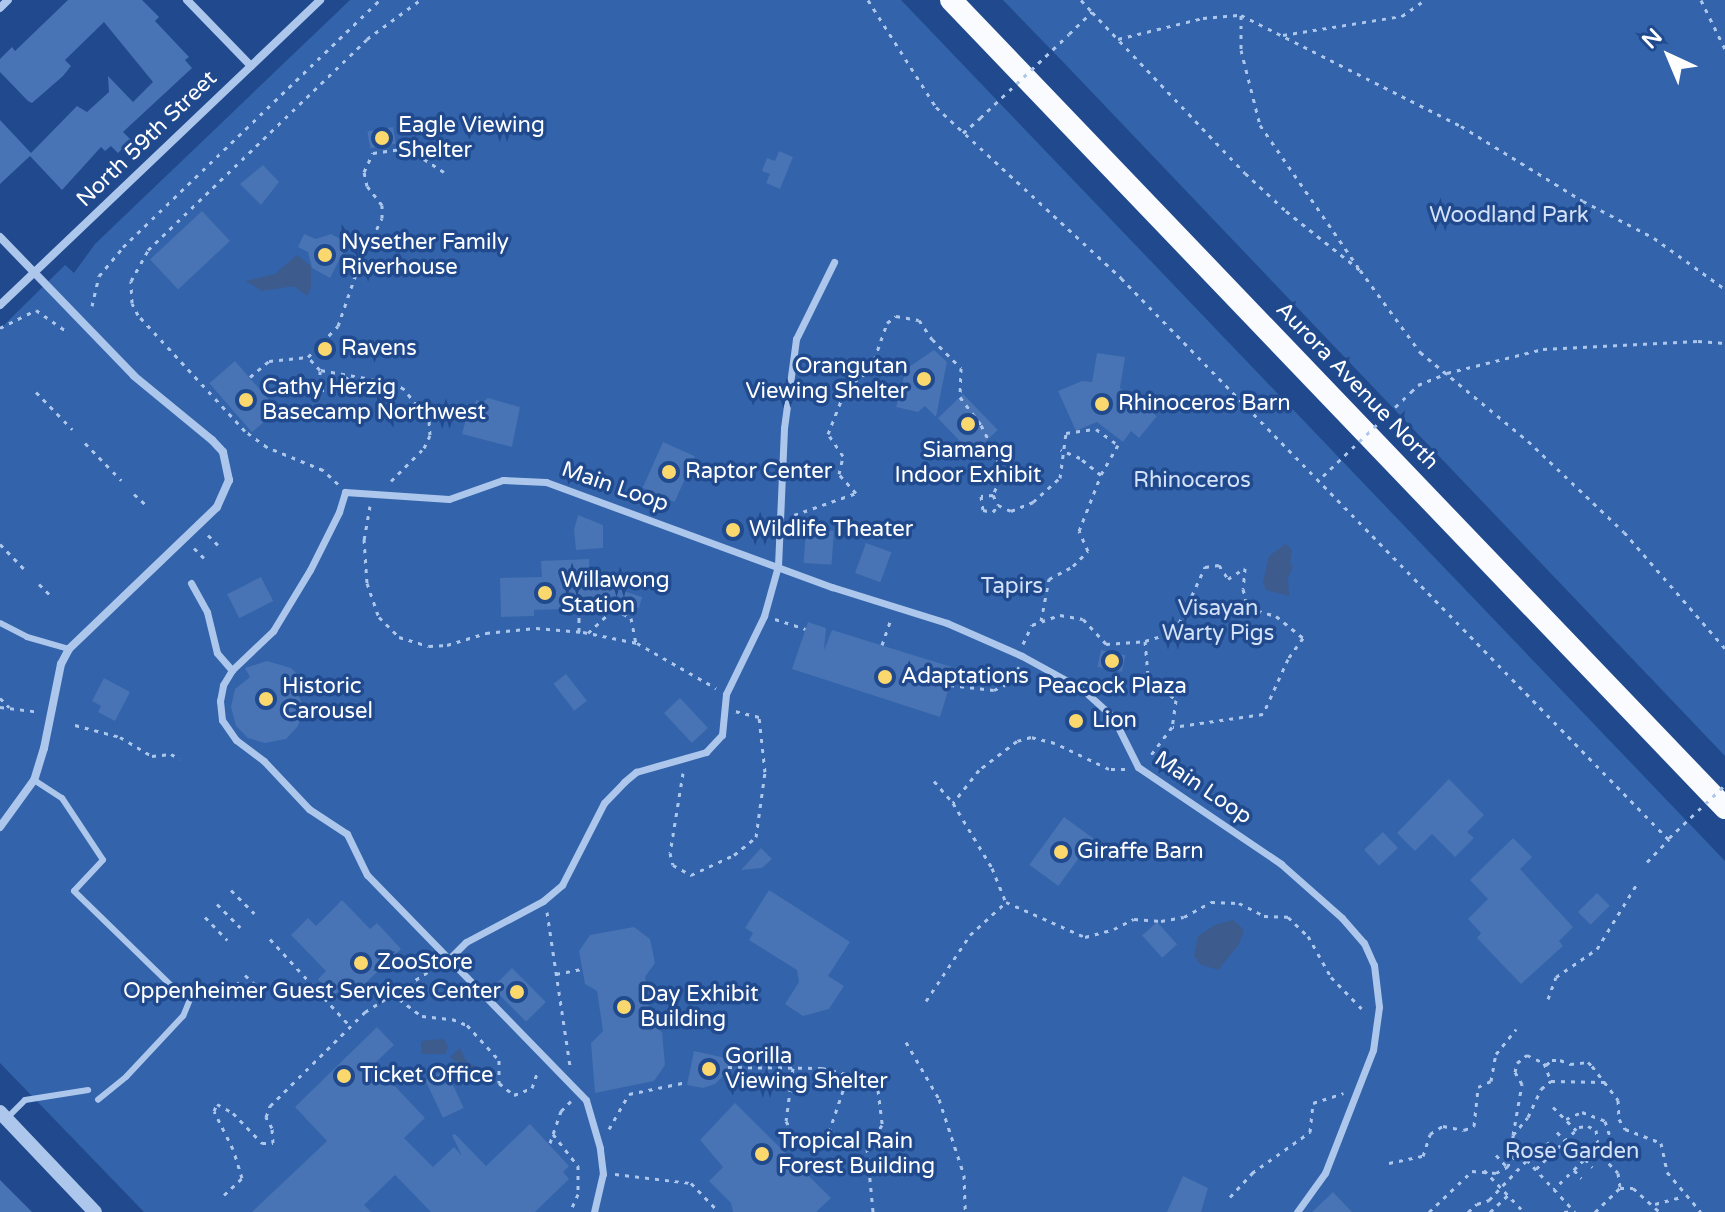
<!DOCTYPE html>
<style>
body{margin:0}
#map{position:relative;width:1725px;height:1212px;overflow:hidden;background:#204a8d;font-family:"Varela Round",sans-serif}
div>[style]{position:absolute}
.green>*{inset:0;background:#3363aa}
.water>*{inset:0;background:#3d5b8c}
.building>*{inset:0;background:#4873b4;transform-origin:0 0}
.path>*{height:3px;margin-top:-1.5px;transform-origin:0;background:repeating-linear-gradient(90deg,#adc7ec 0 4px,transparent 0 10px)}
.service>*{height:6px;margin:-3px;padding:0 3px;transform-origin:3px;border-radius:3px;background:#adc7ec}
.pedestrian>*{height:7px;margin:-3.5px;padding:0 3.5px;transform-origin:3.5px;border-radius:3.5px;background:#adc7ec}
.minor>*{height:8px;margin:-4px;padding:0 4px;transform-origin:4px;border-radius:4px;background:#adc7ec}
.tertiary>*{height:14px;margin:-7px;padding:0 7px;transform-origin:7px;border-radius:7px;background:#adc7ec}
.trunk>*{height:22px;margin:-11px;padding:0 11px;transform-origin:11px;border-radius:11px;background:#f9fbff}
.path-bridge>*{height:3px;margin-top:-1.5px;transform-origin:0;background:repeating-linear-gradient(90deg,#adc7ec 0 4px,transparent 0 10px)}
.dots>*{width:22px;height:22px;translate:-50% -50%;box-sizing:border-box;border:4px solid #204a8d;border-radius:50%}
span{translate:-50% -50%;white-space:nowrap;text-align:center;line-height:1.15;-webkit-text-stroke:7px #204a8d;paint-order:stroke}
.poi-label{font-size:22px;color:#fff}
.left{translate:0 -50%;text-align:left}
.right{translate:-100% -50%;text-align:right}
.street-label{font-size:22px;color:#fff}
.park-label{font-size:22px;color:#d3e2f9}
.north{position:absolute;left:1629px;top:16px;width:80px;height:80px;-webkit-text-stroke:6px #204a8d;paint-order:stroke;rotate:316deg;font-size:22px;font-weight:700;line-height:32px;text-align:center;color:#fff}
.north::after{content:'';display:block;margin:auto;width:28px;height:36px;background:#fff;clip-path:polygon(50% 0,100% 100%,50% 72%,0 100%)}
</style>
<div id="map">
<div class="green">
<i style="clip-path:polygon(350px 0,901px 0,1725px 861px,1725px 1212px,144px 1212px,0 1063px,0 329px,65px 265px,74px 273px,95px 244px)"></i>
<i style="clip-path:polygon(1003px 0,1725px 0,1725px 756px,1066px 65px)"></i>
</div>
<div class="water">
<i style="clip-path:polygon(297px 255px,311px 266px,311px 288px,307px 296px,294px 286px,262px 291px,246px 281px,275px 274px)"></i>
<i style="clip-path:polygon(1286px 544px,1292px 550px,1290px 562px,1293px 567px,1288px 577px,1289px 596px,1266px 590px,1263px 582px,1269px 556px)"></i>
<i style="clip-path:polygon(1233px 920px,1244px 930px,1239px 944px,1218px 970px,1200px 964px,1194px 956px,1198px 936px,1215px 925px)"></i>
<i style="clip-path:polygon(444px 1039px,448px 1047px,445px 1054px,421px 1054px,421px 1041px)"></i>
<i style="clip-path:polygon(460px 1048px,466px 1061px,477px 1067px,483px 1076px,481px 1082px,469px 1082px,467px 1071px,450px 1057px)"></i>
</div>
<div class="building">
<i style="clip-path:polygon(68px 0,142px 0,159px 17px,155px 21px,189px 57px,185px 60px,192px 68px,123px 132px,131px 140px,118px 153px,111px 146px,105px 151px,101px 147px,62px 190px,30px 156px,0 184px,0 120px,31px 153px,77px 106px,87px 112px,109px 92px,108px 76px,133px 102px,153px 82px,104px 22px,65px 60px,71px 66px,63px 76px,32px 103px,28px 101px,0 72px,0 59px,12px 47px,15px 51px)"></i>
<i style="left:393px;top:127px;width:17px;height:26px;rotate:80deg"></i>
<i style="clip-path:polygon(779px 151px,793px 157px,780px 189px,766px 183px,770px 174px,762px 171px,767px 158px,775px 161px)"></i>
<i style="clip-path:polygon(263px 165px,279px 182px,261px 205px,240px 184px)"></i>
<i style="left:202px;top:211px;width:41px;height:71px;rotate:47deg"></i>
<i style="clip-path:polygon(304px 234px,316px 239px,331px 234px,348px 243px,330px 278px,312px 268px,308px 252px,298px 247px)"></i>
<i style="clip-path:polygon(934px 350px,947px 362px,936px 417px,925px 406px,918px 412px,896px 407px,906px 369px)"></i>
<i style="clip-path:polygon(1097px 353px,1125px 357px,1120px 388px,1157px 416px,1139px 438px,1131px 431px,1123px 442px,1097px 422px,1076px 431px,1058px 391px,1082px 381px,1092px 382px)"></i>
<i style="left:235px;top:361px;width:65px;height:34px;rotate:49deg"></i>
<i style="left:963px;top:394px;width:50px;height:35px;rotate:46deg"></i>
<i style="clip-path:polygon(488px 398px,520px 407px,512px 447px,462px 434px,468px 411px,473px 412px,476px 400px,483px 402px)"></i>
<i style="left:663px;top:442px;width:35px;height:50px;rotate:24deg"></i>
<i style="clip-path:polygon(578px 515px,603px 525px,603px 548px,576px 550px,574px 530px)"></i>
<i style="left:806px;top:529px;width:28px;height:34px;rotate:4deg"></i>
<i style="left:866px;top:543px;width:27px;height:32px;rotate:20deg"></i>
<i style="clip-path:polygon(589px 559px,590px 580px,642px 597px,639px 608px,590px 596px,591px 608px,534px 610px,534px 616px,501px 617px,500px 578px,542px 577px,541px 561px)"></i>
<i style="left:261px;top:577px;width:27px;height:38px;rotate:63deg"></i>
<i style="clip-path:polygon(808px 622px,826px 628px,824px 650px,832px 630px,955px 668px,940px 717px,792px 669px)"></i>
<i style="left:1101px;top:650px;width:25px;height:17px;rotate:12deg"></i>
<i style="clip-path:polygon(267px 661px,291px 668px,307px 684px,296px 691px,304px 707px,298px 726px,286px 739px,265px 743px,248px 738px,236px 726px,231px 707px,235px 689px,250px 677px,245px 668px)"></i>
<i style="left:566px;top:674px;width:34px;height:16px;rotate:52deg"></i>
<i style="clip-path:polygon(104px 678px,130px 692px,115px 721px,98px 712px,101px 706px,92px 701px)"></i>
<i style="left:680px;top:698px;width:41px;height:22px;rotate:47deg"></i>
<i style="clip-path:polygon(1449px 779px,1484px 815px,1467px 832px,1474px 838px,1455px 857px,1432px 834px,1415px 851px,1397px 833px)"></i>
<i style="left:1064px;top:817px;width:36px;height:59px;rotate:36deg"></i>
<i style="left:1383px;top:832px;width:22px;height:26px;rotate:47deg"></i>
<i style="clip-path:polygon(1513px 838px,1532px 857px,1520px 869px,1573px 927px,1559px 941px,1563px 946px,1521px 984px,1477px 938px,1481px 933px,1468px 919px,1488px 899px,1470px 880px)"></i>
<i style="clip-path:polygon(761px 848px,772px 859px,762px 868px,741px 870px)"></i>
<i style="clip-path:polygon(769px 890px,850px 942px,828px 976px,844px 986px,829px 1009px,803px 1016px,785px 1004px,799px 982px,797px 970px,749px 940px,753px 933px,745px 928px)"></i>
<i style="left:1597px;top:893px;width:18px;height:27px;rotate:45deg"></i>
<i style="clip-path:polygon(342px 900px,370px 929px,377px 923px,401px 949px,351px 997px,342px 988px,333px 996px,318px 979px,326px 971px,291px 935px,308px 918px,316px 926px)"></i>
<i style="left:1157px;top:922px;width:30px;height:20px;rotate:48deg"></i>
<i style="clip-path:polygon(634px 927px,650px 939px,655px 963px,645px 977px,651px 1024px,662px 1032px,665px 1065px,654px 1081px,595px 1093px,591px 1043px,603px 1031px,597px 991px,585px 984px,579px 951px,590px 935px)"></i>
<i style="left:512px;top:968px;width:48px;height:28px;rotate:45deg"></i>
<i style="clip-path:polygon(377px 1027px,394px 1045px,374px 1064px,425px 1118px,404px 1138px,433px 1167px,454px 1147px,462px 1156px,452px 1135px,455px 1134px,486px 1166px,530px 1124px,569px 1166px,563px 1172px,569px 1179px,535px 1212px,431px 1212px,395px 1175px,364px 1205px,371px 1212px,252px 1212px,327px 1141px,295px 1107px)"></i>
<i style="clip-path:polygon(694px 1051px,730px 1059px,727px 1072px,715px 1084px,703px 1088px,687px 1085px)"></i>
<i style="left:446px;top:1070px;width:42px;height:23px;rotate:65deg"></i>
<i style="clip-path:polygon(735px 1103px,831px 1198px,816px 1212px,733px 1212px,731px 1203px,709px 1181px,723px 1167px,700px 1140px)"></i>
<i style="clip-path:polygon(1183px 1176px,1208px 1188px,1201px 1212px,1167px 1212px)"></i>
<i style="clip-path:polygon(0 1180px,32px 1212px,0 1212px)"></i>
<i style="clip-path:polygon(1333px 1192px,1352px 1212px,1312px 1212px)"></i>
</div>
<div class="path">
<i style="left:868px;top:0;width:127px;rotate:57.6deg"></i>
<i style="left:936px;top:107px;width:252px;rotate:42.7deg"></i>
<i style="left:1121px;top:278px;width:784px;rotate:45.72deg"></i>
<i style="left:1081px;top:0;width:16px;rotate:47deg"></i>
<i style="left:1701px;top:0;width:55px;rotate:63.9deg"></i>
<i style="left:1241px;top:15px;width:35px;rotate:90deg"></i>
<i style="left:1241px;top:50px;width:77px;rotate:75.8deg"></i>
<i style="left:1260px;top:125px;width:173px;rotate:55.4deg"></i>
<i style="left:1069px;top:34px;width:32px;rotate:-44deg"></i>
<i style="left:1092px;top:12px;width:222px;rotate:46.5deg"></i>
<i style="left:1245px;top:173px;width:56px;rotate:42.8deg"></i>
<i style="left:1286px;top:211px;width:95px;rotate:38.6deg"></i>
<i style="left:1360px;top:270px;width:102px;rotate:53.8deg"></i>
<i style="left:1420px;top:352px;width:140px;rotate:39.5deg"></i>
<i style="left:1528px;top:441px;width:132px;rotate:43.5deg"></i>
<i style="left:1624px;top:532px;width:154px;rotate:49deg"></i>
<i style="left:1283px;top:35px;width:121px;rotate:-9.1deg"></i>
<i style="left:1402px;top:16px;width:28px;rotate:-35deg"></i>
<i style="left:1118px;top:39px;width:88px;rotate:-13.9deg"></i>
<i style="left:1203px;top:18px;width:38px;rotate:-5deg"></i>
<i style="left:1241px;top:15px;width:246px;rotate:26.8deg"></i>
<i style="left:1461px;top:126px;width:143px;rotate:31.6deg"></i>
<i style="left:1583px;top:201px;width:80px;rotate:27.5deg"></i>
<i style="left:1654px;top:238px;width:87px;rotate:35.7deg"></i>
<i style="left:963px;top:133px;width:23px;rotate:-41deg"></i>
<i style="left:341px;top:257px;width:20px;rotate:24deg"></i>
<i style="left:92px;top:306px;width:31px;rotate:-77deg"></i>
<i style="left:99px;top:276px;width:38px;rotate:-50deg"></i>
<i style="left:123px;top:247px;width:356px;rotate:-43.9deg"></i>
<i style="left:0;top:328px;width:40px;rotate:-26.6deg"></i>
<i style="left:36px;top:310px;width:38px;rotate:35deg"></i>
<i style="left:320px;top:371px;width:18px;rotate:90deg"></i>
<i style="left:320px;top:389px;width:11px;rotate:22deg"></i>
<i style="left:330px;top:393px;width:28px;rotate:-42deg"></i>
<i style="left:250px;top:377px;width:25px;rotate:-40deg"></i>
<i style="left:269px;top:361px;width:39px;rotate:-6deg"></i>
<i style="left:36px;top:392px;width:52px;rotate:45.8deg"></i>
<i style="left:1411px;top:392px;width:10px;rotate:-45deg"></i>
<i style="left:1418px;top:385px;width:31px;rotate:-22deg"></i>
<i style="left:1447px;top:373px;width:99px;rotate:-14deg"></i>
<i style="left:1543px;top:349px;width:155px;rotate:-3deg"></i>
<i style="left:1698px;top:341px;width:27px;rotate:4deg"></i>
<i style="left:85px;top:443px;width:52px;rotate:45.8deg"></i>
<i style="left:391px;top:481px;width:47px;rotate:-45deg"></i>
<i style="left:424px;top:448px;width:14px;rotate:-65deg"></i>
<i style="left:430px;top:435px;width:14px;rotate:-94deg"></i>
<i style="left:429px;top:421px;width:41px;rotate:-128deg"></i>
<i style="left:404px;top:389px;width:12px;rotate:-149deg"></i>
<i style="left:394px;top:383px;width:75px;rotate:-170deg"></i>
<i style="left:320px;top:370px;width:18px;rotate:-133deg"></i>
<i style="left:308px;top:357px;width:43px;rotate:-45.9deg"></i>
<i style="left:338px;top:326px;width:65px;rotate:-71deg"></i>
<i style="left:359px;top:265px;width:52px;rotate:-63.9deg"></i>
<i style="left:382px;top:218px;width:13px;rotate:-90deg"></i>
<i style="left:382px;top:205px;width:24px;rotate:-128deg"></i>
<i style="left:367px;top:186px;width:14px;rotate:-102deg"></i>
<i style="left:364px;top:172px;width:21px;rotate:-65deg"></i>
<i style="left:373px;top:153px;width:34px;rotate:-8deg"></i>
<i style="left:407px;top:148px;width:44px;rotate:33deg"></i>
<i style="left:338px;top:484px;width:21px;rotate:-137deg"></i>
<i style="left:323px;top:470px;width:61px;rotate:-157.7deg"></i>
<i style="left:267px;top:447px;width:27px;rotate:-144deg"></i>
<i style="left:245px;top:431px;width:158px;rotate:-132.7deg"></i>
<i style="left:138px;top:315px;width:13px;rotate:-117deg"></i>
<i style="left:132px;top:303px;width:22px;rotate:-93deg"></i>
<i style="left:131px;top:281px;width:35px;rotate:-61deg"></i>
<i style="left:148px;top:250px;width:304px;rotate:-43.9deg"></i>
<i style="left:367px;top:39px;width:66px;rotate:-36.3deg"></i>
<i style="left:134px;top:494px;width:15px;rotate:42deg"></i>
<i style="left:993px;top:495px;width:12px;rotate:175deg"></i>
<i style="left:981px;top:496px;width:14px;rotate:82deg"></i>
<i style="left:983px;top:510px;width:10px;rotate:11deg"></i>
<i style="left:993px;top:512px;width:9px;rotate:-54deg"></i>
<i style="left:370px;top:506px;width:34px;rotate:100deg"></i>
<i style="left:364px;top:539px;width:44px;rotate:86.1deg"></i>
<i style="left:367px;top:583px;width:36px;rotate:71deg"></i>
<i style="left:379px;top:617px;width:28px;rotate:45deg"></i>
<i style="left:399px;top:637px;width:31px;rotate:17deg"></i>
<i style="left:429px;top:646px;width:18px;rotate:-3deg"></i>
<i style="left:447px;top:645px;width:41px;rotate:-17.1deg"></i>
<i style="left:486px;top:633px;width:50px;rotate:-5.7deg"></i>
<i style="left:536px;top:628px;width:47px;rotate:4.9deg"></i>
<i style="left:583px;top:632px;width:55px;rotate:11.5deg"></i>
<i style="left:637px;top:643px;width:91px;rotate:29.7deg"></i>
<i style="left:794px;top:515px;width:66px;rotate:-19.5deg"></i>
<i style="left:856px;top:493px;width:25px;rotate:-132deg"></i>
<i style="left:839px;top:474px;width:18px;rotate:-77deg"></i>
<i style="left:843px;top:456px;width:27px;rotate:-124deg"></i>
<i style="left:828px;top:434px;width:49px;rotate:-68.6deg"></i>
<i style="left:846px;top:388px;width:31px;rotate:-37deg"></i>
<i style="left:871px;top:369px;width:49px;rotate:-70.8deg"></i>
<i style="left:887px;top:323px;width:11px;rotate:-38deg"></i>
<i style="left:896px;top:316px;width:23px;rotate:10deg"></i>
<i style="left:919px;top:320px;width:23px;rotate:56deg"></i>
<i style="left:932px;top:339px;width:41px;rotate:45deg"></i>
<i style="left:961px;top:368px;width:29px;rotate:92deg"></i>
<i style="left:960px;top:397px;width:35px;rotate:53deg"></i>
<i style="left:981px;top:425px;width:36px;rotate:63deg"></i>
<i style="left:997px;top:457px;width:22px;rotate:82deg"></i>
<i style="left:1000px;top:479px;width:17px;rotate:114deg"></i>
<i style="left:993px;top:495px;width:11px;rotate:63deg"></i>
<i style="left:998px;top:505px;width:14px;rotate:25deg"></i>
<i style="left:1011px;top:511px;width:24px;rotate:-22deg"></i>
<i style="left:1033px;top:502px;width:36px;rotate:-42deg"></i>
<i style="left:1060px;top:478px;width:45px;rotate:-82.4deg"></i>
<i style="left:1066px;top:433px;width:30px;rotate:-8deg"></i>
<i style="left:1096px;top:429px;width:27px;rotate:36deg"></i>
<i style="left:1118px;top:445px;width:34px;rotate:120deg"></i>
<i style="left:208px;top:535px;width:14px;rotate:45deg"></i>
<i style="left:0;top:544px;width:36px;rotate:46deg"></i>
<i style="left:194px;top:548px;width:14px;rotate:45deg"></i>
<i style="left:39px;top:584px;width:16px;rotate:45deg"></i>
<i style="left:579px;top:608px;width:24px;rotate:90deg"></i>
<i style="left:775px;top:619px;width:32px;rotate:18deg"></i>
<i style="left:1041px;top:621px;width:43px;rotate:-79.2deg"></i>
<i style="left:1049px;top:579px;width:27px;rotate:-28deg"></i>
<i style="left:1073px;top:566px;width:21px;rotate:-45deg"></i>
<i style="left:1088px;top:551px;width:22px;rotate:-114deg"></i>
<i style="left:1079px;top:531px;width:60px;rotate:-68.6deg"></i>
<i style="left:1101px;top:475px;width:27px;rotate:-141deg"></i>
<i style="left:1080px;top:458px;width:21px;rotate:-157deg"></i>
<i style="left:588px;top:633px;width:35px;rotate:-43deg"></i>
<i style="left:614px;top:609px;width:19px;rotate:28deg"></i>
<i style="left:631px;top:618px;width:25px;rotate:79deg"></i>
<i style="left:1145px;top:641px;width:34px;rotate:85deg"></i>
<i style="left:1148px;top:675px;width:38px;rotate:42deg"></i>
<i style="left:1176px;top:700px;width:27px;rotate:98deg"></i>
<i style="left:1172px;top:727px;width:38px;rotate:127deg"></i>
<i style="left:1023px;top:644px;width:21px;rotate:-65deg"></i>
<i style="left:1032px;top:625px;width:30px;rotate:-20deg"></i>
<i style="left:1060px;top:615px;width:23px;rotate:10deg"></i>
<i style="left:1083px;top:619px;width:34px;rotate:47deg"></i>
<i style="left:1106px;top:644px;width:39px;rotate:-4deg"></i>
<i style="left:1145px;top:641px;width:31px;rotate:-17deg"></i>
<i style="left:1175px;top:632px;width:72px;rotate:-65.2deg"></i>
<i style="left:1205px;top:567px;width:14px;rotate:-8deg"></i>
<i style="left:1219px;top:565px;width:17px;rotate:57deg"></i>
<i style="left:1228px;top:579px;width:20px;rotate:-33deg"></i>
<i style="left:1245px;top:568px;width:21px;rotate:95deg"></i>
<i style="left:1243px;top:589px;width:20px;rotate:75deg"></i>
<i style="left:1248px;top:608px;width:29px;rotate:16deg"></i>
<i style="left:1276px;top:616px;width:35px;rotate:39deg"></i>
<i style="left:1303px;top:638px;width:26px;rotate:126deg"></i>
<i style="left:1288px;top:659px;width:60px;rotate:114.4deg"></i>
<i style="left:1263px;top:714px;width:91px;rotate:171.8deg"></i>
<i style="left:882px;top:645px;width:28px;rotate:-71deg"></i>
<i style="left:950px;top:685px;width:44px;rotate:6.5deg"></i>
<i style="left:994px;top:690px;width:12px;rotate:-24deg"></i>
<i style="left:1005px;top:685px;width:23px;rotate:-52deg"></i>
<i style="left:0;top:698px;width:13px;rotate:45deg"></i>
<i style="left:0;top:707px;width:38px;rotate:7deg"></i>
<i style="left:75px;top:725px;width:47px;rotate:14.9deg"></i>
<i style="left:120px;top:737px;width:37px;rotate:31deg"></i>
<i style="left:152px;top:756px;width:19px;rotate:-6deg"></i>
<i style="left:171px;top:754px;width:10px;rotate:29deg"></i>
<i style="left:1125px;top:769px;width:16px;rotate:180deg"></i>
<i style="left:1109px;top:769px;width:60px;rotate:-154.3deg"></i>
<i style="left:1055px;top:743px;width:25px;rotate:-166deg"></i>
<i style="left:1031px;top:737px;width:15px;rotate:164deg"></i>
<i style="left:1017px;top:741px;width:48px;rotate:142.7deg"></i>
<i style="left:979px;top:770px;width:42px;rotate:128.2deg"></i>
<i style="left:953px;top:803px;width:76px;rotate:59deg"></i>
<i style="left:992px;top:868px;width:37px;rotate:68deg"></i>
<i style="left:1006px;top:902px;width:86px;rotate:23.9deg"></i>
<i style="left:1085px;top:937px;width:30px;rotate:-15deg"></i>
<i style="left:1114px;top:929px;width:22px;rotate:-27deg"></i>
<i style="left:1134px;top:919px;width:27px;rotate:4deg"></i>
<i style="left:1161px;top:921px;width:23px;rotate:-10deg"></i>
<i style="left:1184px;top:917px;width:31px;rotate:-29deg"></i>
<i style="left:1211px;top:902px;width:28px;rotate:2deg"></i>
<i style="left:1239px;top:903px;width:28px;rotate:27deg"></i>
<i style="left:1264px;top:916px;width:24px;rotate:2deg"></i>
<i style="left:1288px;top:917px;width:28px;rotate:44deg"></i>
<i style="left:1308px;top:936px;width:47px;rotate:60.7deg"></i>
<i style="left:1331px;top:977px;width:50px;rotate:45.8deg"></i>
<i style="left:683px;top:773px;width:81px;rotate:99.2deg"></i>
<i style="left:670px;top:853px;width:12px;rotate:76deg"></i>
<i style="left:673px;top:865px;width:21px;rotate:29deg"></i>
<i style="left:691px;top:875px;width:47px;rotate:-24.9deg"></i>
<i style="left:734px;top:855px;width:28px;rotate:-39deg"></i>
<i style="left:756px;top:837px;width:66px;rotate:-82.1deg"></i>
<i style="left:765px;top:772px;width:55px;rotate:-96.2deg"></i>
<i style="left:759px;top:717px;width:25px;rotate:-166deg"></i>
<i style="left:934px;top:781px;width:28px;rotate:49deg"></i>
<i style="left:1647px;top:862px;width:32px;rotate:-46deg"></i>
<i style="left:231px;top:890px;width:33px;rotate:45deg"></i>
<i style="left:217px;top:904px;width:33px;rotate:45deg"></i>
<i style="left:547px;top:912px;width:156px;rotate:81.5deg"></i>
<i style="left:205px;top:917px;width:32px;rotate:46deg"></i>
<i style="left:270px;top:939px;width:118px;rotate:47.4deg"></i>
<i style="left:556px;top:974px;width:26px;rotate:-11deg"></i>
<i style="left:245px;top:975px;width:16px;rotate:43deg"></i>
<i style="left:237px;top:982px;width:17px;rotate:45deg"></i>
<i style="left:391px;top:993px;width:39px;rotate:37deg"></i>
<i style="left:422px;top:1016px;width:30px;rotate:6deg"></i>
<i style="left:452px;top:1019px;width:16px;rotate:22deg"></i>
<i style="left:467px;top:1025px;width:47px;rotate:47.6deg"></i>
<i style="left:499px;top:1060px;width:23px;rotate:90deg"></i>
<i style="left:499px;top:1083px;width:19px;rotate:39deg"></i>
<i style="left:514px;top:1095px;width:19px;rotate:-21deg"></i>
<i style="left:532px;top:1088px;width:18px;rotate:-71deg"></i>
<i style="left:1548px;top:999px;width:23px;rotate:-70deg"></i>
<i style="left:1556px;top:977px;width:50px;rotate:-34.3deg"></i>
<i style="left:1597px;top:949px;width:79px;rotate:-58.5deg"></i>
<i style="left:926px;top:1001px;width:79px;rotate:-56.3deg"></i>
<i style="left:970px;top:935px;width:49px;rotate:-42.5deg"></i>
<i style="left:906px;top:1042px;width:66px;rotate:59.9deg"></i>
<i style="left:939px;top:1099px;width:80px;rotate:71.8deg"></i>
<i style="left:964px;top:1175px;width:37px;rotate:88deg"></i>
<i style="left:1546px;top:1065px;width:8px;rotate:-40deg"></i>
<i style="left:1552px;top:1060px;width:8px"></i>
<i style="left:1560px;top:1060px;width:11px;rotate:22deg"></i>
<i style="left:1570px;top:1064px;width:18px;rotate:-6deg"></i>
<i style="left:1588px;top:1062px;width:6px;rotate:45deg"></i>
<i style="left:1592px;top:1066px;width:43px;rotate:52.6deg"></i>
<i style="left:1618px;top:1100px;width:19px;rotate:87deg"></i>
<i style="left:1619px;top:1119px;width:12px;rotate:59deg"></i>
<i style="left:1625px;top:1129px;width:39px;rotate:21deg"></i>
<i style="left:1661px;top:1143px;width:30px;rotate:78deg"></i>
<i style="left:1667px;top:1172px;width:52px;rotate:49.6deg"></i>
<i style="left:728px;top:1067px;width:94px;rotate:0.6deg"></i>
<i style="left:822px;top:1068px;width:41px;rotate:14deg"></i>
<i style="left:862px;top:1078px;width:20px;rotate:37deg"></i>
<i style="left:878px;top:1090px;width:35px;rotate:83deg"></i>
<i style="left:882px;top:1125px;width:27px;rotate:123deg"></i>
<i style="left:867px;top:1148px;width:64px;rotate:84.6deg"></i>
<i style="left:793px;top:1068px;width:53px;rotate:97.5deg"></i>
<i style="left:786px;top:1121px;width:22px;rotate:60deg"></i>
<i style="left:797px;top:1140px;width:12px;rotate:20deg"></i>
<i style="left:808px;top:1144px;width:14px;rotate:-17deg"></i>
<i style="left:821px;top:1140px;width:11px;rotate:-45deg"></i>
<i style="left:829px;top:1132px;width:59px;rotate:-71.3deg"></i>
<i style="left:1553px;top:1107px;width:33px;rotate:45deg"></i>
<i style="left:1566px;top:1119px;width:17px;rotate:-24deg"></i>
<i style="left:1582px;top:1112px;width:25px;rotate:21deg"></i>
<i style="left:1605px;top:1121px;width:25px;rotate:72deg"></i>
<i style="left:1613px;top:1145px;width:17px;rotate:115deg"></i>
<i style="left:609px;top:1129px;width:40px;rotate:-60.3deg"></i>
<i style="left:629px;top:1094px;width:59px;rotate:-11.7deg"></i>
<i style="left:1557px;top:1132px;width:12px;rotate:48deg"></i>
<i style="left:553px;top:1134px;width:41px;rotate:52deg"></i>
<i style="left:578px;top:1166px;width:28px;rotate:90deg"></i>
<i style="left:578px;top:1194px;width:20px;rotate:114deg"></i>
<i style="left:1513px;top:1135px;width:52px;rotate:-80deg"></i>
<i style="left:1522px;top:1084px;width:14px;rotate:-120deg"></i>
<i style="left:1515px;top:1072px;width:9px;rotate:-77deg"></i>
<i style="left:1517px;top:1063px;width:13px;rotate:-39deg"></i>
<i style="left:1527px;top:1055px;width:19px;rotate:25deg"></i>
<i style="left:1544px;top:1063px;width:19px;rotate:69deg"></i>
<i style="left:1547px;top:1142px;width:12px;rotate:48deg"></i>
<i style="left:550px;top:1143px;width:34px;rotate:-71deg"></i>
<i style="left:561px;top:1111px;width:14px;rotate:-45deg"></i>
<i style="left:1513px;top:1145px;width:91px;rotate:47.2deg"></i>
<i style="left:1595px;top:1149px;width:33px;rotate:46deg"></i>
<i style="left:1618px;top:1173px;width:15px;rotate:82deg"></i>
<i style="left:1496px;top:1155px;width:16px;rotate:47deg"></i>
<i style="left:1585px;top:1159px;width:11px;rotate:49deg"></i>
<i style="left:1389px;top:1163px;width:35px;rotate:-12deg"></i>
<i style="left:1423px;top:1156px;width:23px;rotate:-72deg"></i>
<i style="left:1430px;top:1134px;width:15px;rotate:-32deg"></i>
<i style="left:1443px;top:1126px;width:21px;rotate:11deg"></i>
<i style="left:1464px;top:1130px;width:11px;rotate:-22deg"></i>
<i style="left:1474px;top:1126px;width:39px;rotate:-84deg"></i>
<i style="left:1478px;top:1087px;width:14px;rotate:-25deg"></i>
<i style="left:1491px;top:1081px;width:27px;rotate:-80deg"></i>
<i style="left:1496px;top:1054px;width:32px;rotate:-51deg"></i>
<i style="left:1536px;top:1169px;width:60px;rotate:-44.3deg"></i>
<i style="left:1579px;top:1127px;width:9px;rotate:-6deg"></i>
<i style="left:1588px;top:1126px;width:9px;rotate:27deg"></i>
<i style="left:1596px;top:1130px;width:16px;rotate:83deg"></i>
<i style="left:1598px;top:1146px;width:62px;rotate:135.7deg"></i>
<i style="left:1484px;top:1170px;width:58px;rotate:46.4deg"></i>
<i style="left:1574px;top:1170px;width:11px;rotate:49deg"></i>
<i style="left:615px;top:1174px;width:77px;rotate:6.8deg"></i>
<i style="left:691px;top:1183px;width:40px;rotate:46deg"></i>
<i style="left:224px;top:1195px;width:25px;rotate:-43deg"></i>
<i style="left:242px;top:1178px;width:30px;rotate:-107deg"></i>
<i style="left:233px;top:1149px;width:42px;rotate:-116.6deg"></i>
<i style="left:214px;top:1111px;width:8px;rotate:-67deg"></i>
<i style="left:217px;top:1104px;width:18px;rotate:29deg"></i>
<i style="left:233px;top:1113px;width:42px;rotate:46deg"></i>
<i style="left:262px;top:1143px;width:11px"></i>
<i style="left:273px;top:1143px;width:15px;rotate:-94deg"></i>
<i style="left:272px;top:1128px;width:13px;rotate:-119deg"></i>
<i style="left:266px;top:1117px;width:12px;rotate:-70deg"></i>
<i style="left:270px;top:1106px;width:134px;rotate:-44.7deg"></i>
<i style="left:365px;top:1012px;width:88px;rotate:-32.4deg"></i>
<i style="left:1230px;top:1197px;width:33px;rotate:-47deg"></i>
<i style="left:1252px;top:1173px;width:71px;rotate:-35.3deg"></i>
<i style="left:1310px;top:1132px;width:29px;rotate:-84deg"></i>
<i style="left:1313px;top:1103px;width:32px;rotate:-18deg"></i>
<i style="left:1655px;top:1204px;width:27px;rotate:-15deg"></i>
<i style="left:1429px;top:1212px;width:59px;rotate:-43.6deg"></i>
<i style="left:1472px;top:1171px;width:24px;rotate:5deg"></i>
<i style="left:1496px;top:1173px;width:13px;rotate:-29deg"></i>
<i style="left:1507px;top:1167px;width:11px;rotate:-56deg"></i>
<i style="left:1513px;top:1158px;width:23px;rotate:-90deg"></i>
<i style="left:1513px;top:1135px;width:23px;rotate:-50deg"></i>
<i style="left:1528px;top:1117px;width:31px;rotate:-65deg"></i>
<i style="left:1541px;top:1089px;width:13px;rotate:-39deg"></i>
<i style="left:1551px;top:1081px;width:54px;rotate:1.1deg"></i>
<i style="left:1468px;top:1212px;width:12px;rotate:-42deg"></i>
<i style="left:1477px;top:1204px;width:13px;rotate:-18deg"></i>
<i style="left:1489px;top:1200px;width:55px;rotate:-46.5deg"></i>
<i style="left:1490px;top:1212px;width:25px;rotate:-43deg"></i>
<i style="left:1564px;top:1212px;width:9px;rotate:-6deg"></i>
<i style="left:1595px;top:1212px;width:35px;rotate:-44deg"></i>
<i style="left:1620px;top:1188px;width:13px"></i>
<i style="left:1633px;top:1188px;width:36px;rotate:42deg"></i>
</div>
<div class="service">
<i style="left:0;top:623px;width:30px;rotate:27deg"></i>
<i style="left:27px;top:637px;width:44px;rotate:15.9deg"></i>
<i style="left:34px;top:780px;width:33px;rotate:33deg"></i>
<i style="left:62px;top:798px;width:74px;rotate:56.5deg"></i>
<i style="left:103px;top:860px;width:42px;rotate:133.1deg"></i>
<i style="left:74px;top:891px;width:145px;rotate:44.2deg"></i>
<i style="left:178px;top:992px;width:18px;rotate:-16deg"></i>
<i style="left:195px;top:987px;width:31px;rotate:112deg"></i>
<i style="left:183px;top:1016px;width:83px;rotate:133.1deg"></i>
<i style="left:126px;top:1077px;width:36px;rotate:141deg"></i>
<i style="left:7px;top:1118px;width:25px;rotate:-45deg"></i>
<i style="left:25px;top:1100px;width:64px;rotate:-9deg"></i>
</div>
<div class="pedestrian">
<i style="left:191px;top:583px;width:33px;rotate:61deg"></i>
<i style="left:207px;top:612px;width:42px;rotate:76.3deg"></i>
<i style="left:217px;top:653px;width:23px;rotate:49deg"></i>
<i style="left:448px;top:960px;width:25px;rotate:-45deg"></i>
<i style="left:466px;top:942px;width:87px;rotate:-28deg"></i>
<i style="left:543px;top:901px;width:25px;rotate:-40deg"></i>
<i style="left:562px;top:885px;width:92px;rotate:-62.9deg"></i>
<i style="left:604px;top:803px;width:29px;rotate:-46deg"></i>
<i style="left:624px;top:782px;width:16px;rotate:-40deg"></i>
<i style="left:636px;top:772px;width:73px;rotate:-15.9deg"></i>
<i style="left:706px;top:752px;width:23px;rotate:-47deg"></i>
<i style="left:722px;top:735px;width:41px;rotate:-84.4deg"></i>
<i style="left:726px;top:694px;width:87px;rotate:-64deg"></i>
<i style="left:764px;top:616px;width:52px;rotate:-74.4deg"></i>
<i style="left:778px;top:566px;width:138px;rotate:-87.5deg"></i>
<i style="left:784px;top:428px;width:90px;rotate:-82.3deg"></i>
<i style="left:796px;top:339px;width:86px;rotate:-63.7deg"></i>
<i style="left:594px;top:1212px;width:39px;rotate:-77deg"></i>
<i style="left:603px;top:1174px;width:26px;rotate:-97deg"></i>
<i style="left:600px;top:1148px;width:50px;rotate:-106.3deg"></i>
<i style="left:586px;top:1100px;width:314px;rotate:-134.2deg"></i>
<i style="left:367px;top:875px;width:46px;rotate:-116deg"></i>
<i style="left:347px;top:834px;width:45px;rotate:-146.7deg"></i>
<i style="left:309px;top:809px;width:66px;rotate:-133.2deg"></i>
<i style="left:264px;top:761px;width:35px;rotate:-143deg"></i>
<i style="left:236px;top:740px;width:24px;rotate:-125deg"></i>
<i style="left:222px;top:720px;width:19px;rotate:-96deg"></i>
<i style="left:220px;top:701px;width:16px;rotate:-79deg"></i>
<i style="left:223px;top:685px;width:17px;rotate:-59deg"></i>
<i style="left:232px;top:670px;width:57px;rotate:-43.6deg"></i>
<i style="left:273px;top:631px;width:71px;rotate:-58.8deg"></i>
<i style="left:310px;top:570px;width:65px;rotate:-63.4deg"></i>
<i style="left:339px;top:512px;width:21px;rotate:-73deg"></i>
<i style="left:345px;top:492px;width:104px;rotate:3.9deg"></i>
<i style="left:449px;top:499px;width:57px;rotate:-19.4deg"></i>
<i style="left:503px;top:480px;width:43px;rotate:2.7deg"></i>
<i style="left:546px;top:482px;width:305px;rotate:20.2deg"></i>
<i style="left:832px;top:587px;width:121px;rotate:17.4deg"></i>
<i style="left:947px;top:623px;width:82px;rotate:23.7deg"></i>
<i style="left:1022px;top:656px;width:68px;rotate:28.8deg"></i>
<i style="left:1082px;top:689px;width:42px;rotate:42.1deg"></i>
<i style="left:1113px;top:717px;width:56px;rotate:63.4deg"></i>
<i style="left:1138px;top:767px;width:173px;rotate:34.1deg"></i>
<i style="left:1281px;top:864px;width:81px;rotate:41.5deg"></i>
<i style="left:1342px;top:918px;width:33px;rotate:49deg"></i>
<i style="left:1364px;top:943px;width:24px;rotate:66deg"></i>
<i style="left:1374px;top:965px;width:42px;rotate:83.2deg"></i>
<i style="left:1379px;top:1007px;width:43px;rotate:97.9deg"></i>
<i style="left:1373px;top:1050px;width:132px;rotate:111.3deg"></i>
<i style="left:1325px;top:1173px;width:48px;rotate:125.7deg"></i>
</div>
<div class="minor">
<i style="left:187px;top:0;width:92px;rotate:45.9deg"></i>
<i style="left:0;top:8px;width:11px;rotate:-45deg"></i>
<i style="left:0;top:237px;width:193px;rotate:46deg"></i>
<i style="left:134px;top:376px;width:101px;rotate:39.4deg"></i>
<i style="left:212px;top:440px;width:16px;rotate:47deg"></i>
<i style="left:223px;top:452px;width:29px;rotate:78deg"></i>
<i style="left:229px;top:480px;width:30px;rotate:114deg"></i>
<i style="left:217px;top:507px;width:205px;rotate:136.2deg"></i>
<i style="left:69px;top:649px;width:17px;rotate:118deg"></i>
<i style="left:61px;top:664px;width:86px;rotate:101.4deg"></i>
<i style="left:44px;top:748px;width:34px;rotate:107deg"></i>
<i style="left:34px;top:780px;width:58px;rotate:125.9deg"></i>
<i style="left:0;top:305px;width:442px;rotate:-43.6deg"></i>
</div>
<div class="tertiary">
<i style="left:0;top:1112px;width:138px;rotate:46.5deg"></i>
</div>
<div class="trunk">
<i style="left:951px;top:0;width:1119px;rotate:46.23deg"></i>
</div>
<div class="path-bridge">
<i style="left:980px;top:118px;width:122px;rotate:-43.3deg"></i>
<i style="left:1323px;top:476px;width:122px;rotate:-43.7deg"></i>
<i style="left:1669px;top:838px;width:77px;rotate:-43.4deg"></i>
</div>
<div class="dots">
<i style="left:382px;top:138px;background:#fad86e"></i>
<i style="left:325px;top:255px;background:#fad86e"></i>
<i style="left:325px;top:349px;background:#fad86e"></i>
<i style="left:924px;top:379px;background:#fad86e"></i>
<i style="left:246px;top:400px;background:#fad86e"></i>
<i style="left:1102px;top:404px;background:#fad86e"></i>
<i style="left:968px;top:424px;background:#fad86e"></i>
<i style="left:669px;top:472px;background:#fad86e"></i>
<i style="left:733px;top:530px;background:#fad86e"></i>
<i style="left:545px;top:593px;background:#fad86e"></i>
<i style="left:1112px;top:661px;background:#fad86e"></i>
<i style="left:885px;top:677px;background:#fad86e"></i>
<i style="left:266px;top:699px;background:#fad86e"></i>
<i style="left:1076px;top:721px;background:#fad86e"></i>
<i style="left:1061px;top:852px;background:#fad86e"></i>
<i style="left:361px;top:963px;background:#fad86e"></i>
<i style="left:517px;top:992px;background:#fad86e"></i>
<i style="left:624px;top:1007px;background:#fad86e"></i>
<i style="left:709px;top:1069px;background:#fad86e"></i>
<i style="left:344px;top:1076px;background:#fad86e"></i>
<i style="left:762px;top:1154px;background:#fad86e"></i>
</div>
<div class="poi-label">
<span class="left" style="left:398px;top:138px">Eagle Viewing<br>Shelter</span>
<span class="left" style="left:341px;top:255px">Nysether Family<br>Riverhouse</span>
<span class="left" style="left:341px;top:349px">Ravens</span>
<span class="right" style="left:908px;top:379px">Orangutan<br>Viewing Shelter</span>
<span class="left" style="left:262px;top:400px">Cathy Herzig<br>Basecamp Northwest</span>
<span class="left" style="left:1118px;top:404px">Rhinoceros Barn</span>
<span style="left:968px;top:463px">Siamang<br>Indoor Exhibit</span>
<span class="left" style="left:685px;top:472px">Raptor Center</span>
<span class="left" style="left:749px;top:530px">Wildlife Theater</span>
<span class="left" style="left:561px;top:593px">Willawong<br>Station</span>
<span class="left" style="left:901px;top:677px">Adaptations</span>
<span class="left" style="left:282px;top:699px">Historic<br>Carousel</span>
<span style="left:1112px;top:687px">Peacock Plaza</span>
<span class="left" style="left:1092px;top:721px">Lion</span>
<span class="left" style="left:1077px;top:852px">Giraffe Barn</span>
<span class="left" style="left:377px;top:963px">ZooStore</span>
<span class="right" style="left:501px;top:992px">Oppenheimer Guest Services Center</span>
<span class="left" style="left:640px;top:1007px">Day Exhibit<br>Building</span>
<span class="left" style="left:725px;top:1069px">Gorilla<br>Viewing Shelter</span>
<span class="left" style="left:360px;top:1076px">Ticket Office</span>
<span class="left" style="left:778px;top:1154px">Tropical Rain<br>Forest Building</span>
</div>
<div class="street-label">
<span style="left:147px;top:139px;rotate:-44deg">North 59th Street</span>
<span style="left:1357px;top:386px;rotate:46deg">Aurora Avenue North</span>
<span style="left:615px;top:487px;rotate:19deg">Main Loop</span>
<span style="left:1203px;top:788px;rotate:34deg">Main Loop</span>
</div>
<div class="park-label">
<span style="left:1509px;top:216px">Woodland Park</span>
<span style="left:1192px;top:481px">Rhinoceros</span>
<span style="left:1012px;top:587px">Tapirs</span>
<span style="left:1218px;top:621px">Visayan<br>Warty Pigs</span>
<span style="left:1572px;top:1152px">Rose Garden</span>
</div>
<div class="north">N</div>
</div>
